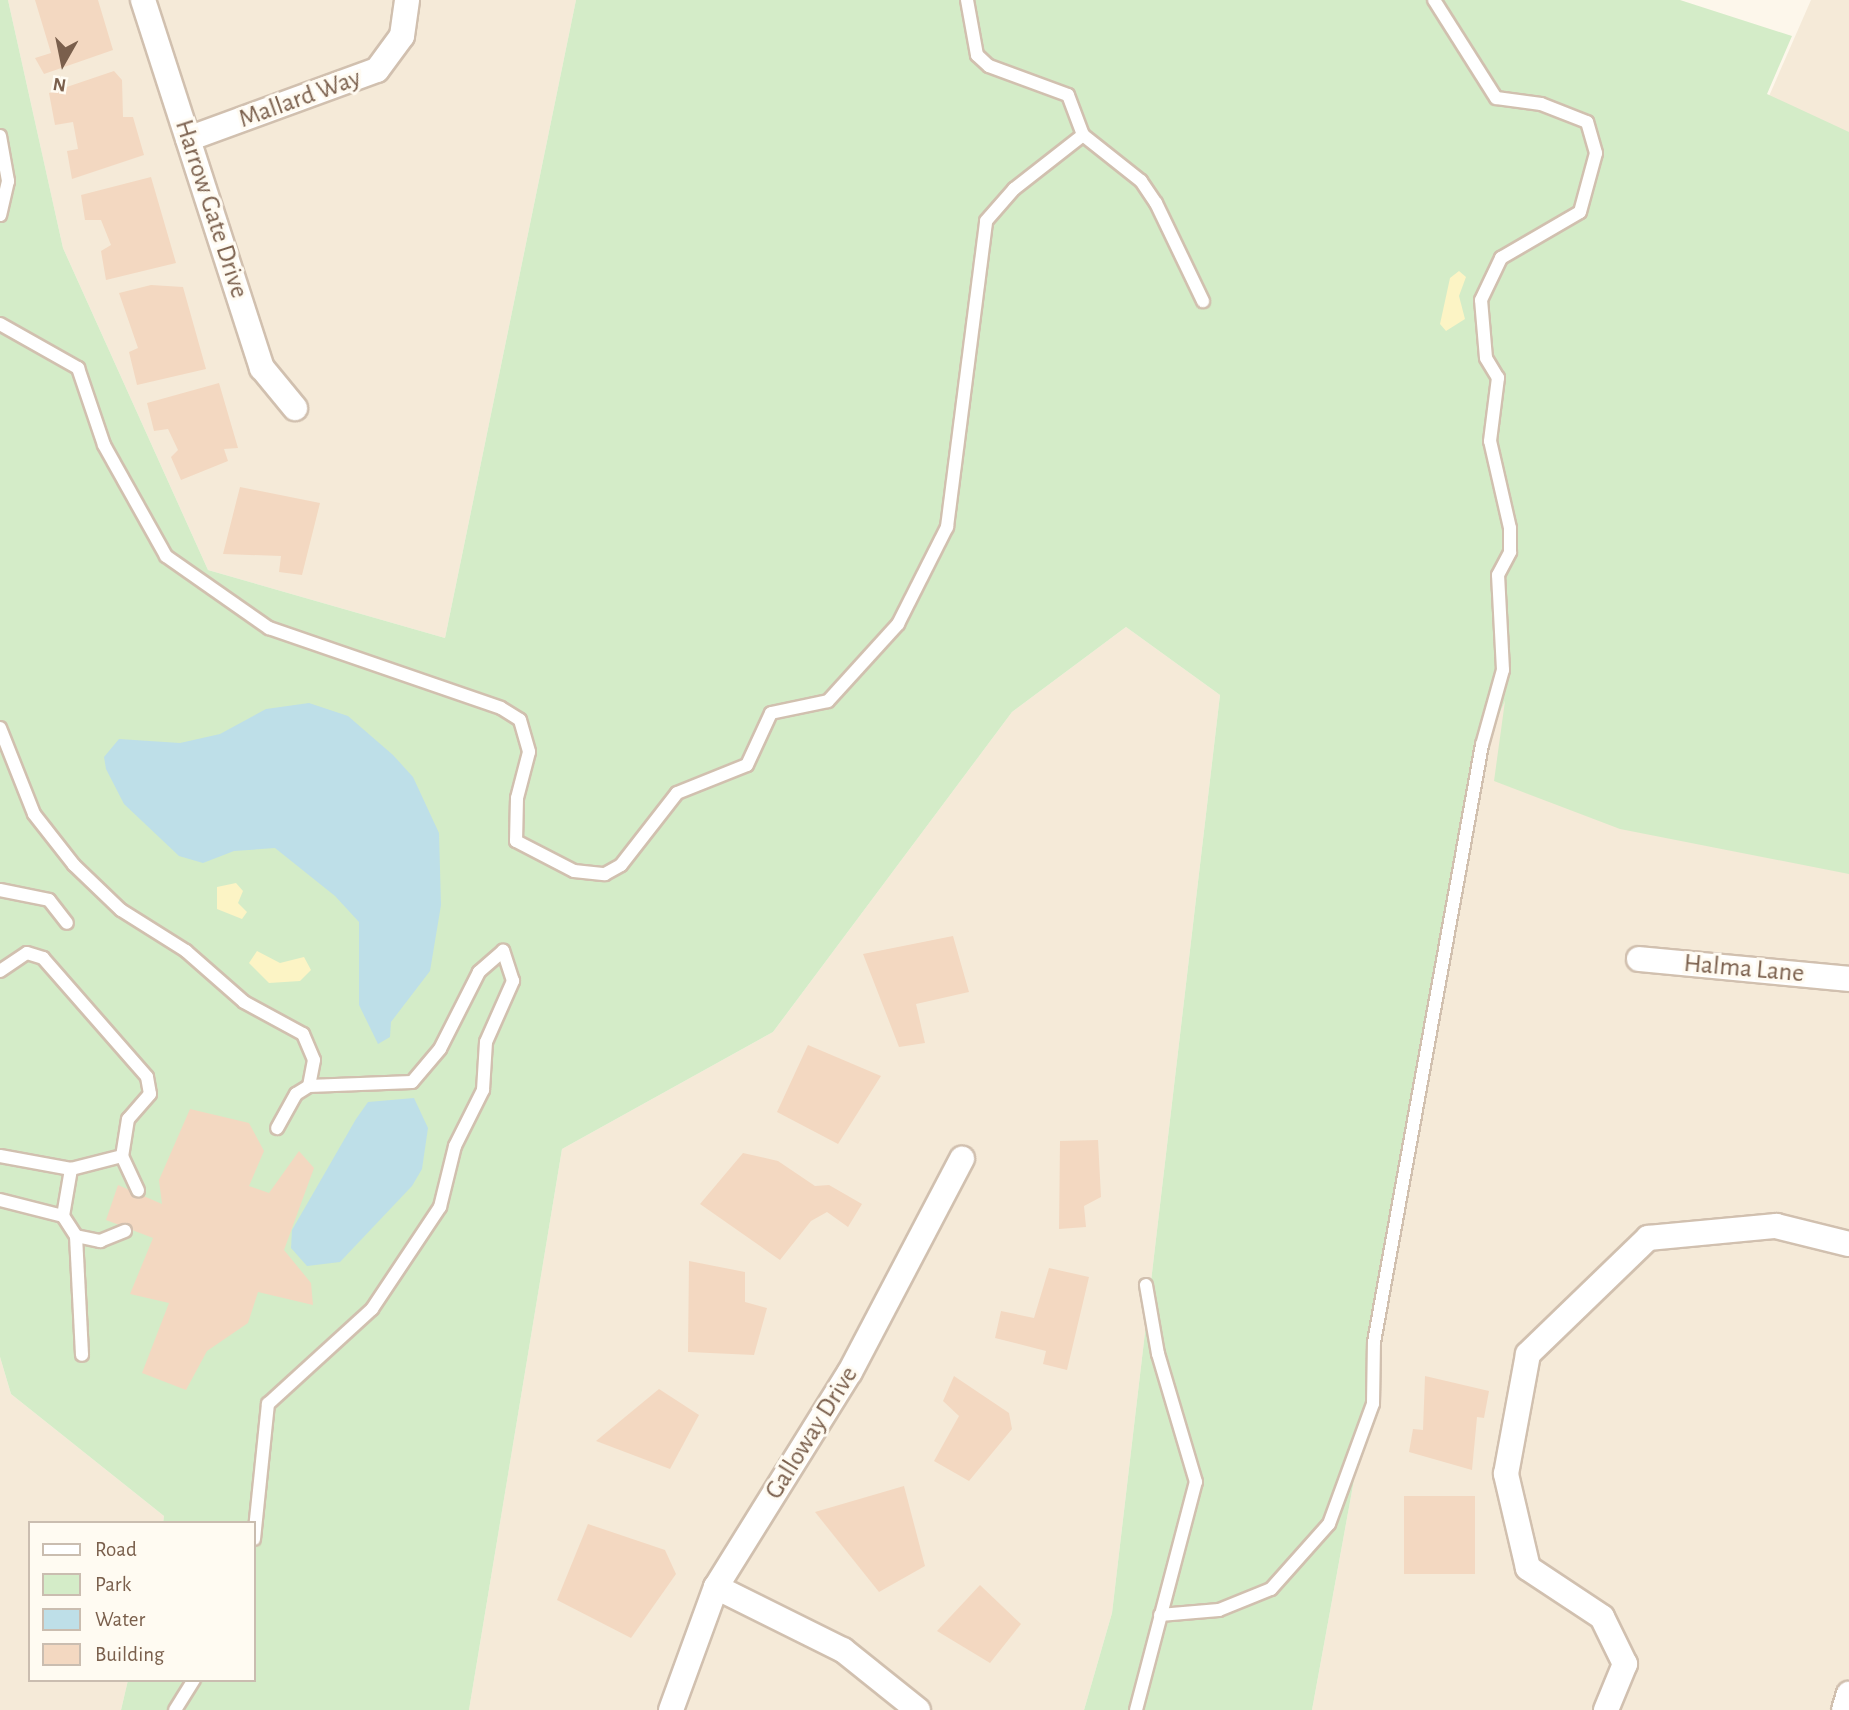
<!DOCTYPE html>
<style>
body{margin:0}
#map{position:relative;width:1849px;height:1710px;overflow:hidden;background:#fdf7eb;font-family:"Alegreya Sans",sans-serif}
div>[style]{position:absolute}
.residential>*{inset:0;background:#f5ead8}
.green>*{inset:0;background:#d4ecc8}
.sand>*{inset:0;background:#fcf4c5}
.water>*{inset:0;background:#bedfe8}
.building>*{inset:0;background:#f3d8c1;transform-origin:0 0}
.roads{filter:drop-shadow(2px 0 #d1c0af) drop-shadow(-2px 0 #d1c0af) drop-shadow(0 2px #d1c0af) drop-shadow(0 -2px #d1c0af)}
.lane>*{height:12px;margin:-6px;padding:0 6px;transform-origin:6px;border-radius:6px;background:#fff}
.street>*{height:24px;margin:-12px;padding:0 12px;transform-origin:12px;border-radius:12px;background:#fff}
span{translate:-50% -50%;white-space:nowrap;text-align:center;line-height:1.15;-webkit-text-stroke:6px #fffbf2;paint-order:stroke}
.street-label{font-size:26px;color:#7a5f4c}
.legend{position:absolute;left:28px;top:1521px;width:228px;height:161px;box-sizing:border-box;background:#fffbf2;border:2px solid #cabdb0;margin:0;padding:9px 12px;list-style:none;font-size:21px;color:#7a5f4c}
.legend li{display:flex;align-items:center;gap:14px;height:35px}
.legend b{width:35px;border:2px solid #cabdb0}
.north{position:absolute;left:28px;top:28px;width:70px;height:70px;-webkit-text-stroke:5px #fffbf2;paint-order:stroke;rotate:189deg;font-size:19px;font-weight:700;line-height:28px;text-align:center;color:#7a5f4c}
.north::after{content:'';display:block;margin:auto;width:24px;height:32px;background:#7a5f4c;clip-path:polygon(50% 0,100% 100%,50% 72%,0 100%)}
</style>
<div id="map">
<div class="residential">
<i style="clip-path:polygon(8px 0,576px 0,445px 638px,208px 570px,63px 248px)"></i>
<i style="clip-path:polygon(1811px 0,1849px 0,1849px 1710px,1312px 1710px,1490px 735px)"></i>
<i style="clip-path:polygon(1126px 627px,1220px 695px,1112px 1613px,1084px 1710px,469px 1710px,562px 1149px,773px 1032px,1012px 712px)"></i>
<i style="clip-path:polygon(0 1357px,11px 1394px,164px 1516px,163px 1523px,30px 1523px,30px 1680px,128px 1680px,121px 1710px,0 1710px)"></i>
</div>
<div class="green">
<i style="clip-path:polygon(0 0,8px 0,63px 248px,208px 570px,445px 638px,576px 0,1680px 0,1792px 36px,1767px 94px,1849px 132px,1849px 874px,1620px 829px,1494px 781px,1505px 701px,1490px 735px,1312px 1710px,1084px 1710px,1112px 1613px,1220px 695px,1126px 627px,1012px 712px,773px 1032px,562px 1149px,469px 1710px,121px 1710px,128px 1680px,254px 1680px,254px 1523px,163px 1523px,164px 1516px,11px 1394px,0 1357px)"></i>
</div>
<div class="sand">
<i style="clip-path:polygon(1459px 271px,1466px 277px,1459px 296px,1465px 319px,1446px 331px,1440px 324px,1450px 278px)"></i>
<i style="clip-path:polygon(236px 883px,243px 891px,238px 903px,247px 912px,242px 919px,217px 909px,217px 887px)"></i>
<i style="clip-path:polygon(257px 951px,280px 963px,304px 957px,311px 970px,300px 981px,269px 983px,249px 963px)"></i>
</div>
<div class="water">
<i style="clip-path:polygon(309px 703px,348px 716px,393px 755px,413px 777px,439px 833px,441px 905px,430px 971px,391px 1022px,390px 1037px,378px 1044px,359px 1005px,359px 922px,335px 896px,275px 848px,234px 851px,203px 863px,179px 856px,124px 804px,106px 769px,104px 757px,119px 739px,180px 743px,220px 734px,266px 709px)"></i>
<i style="clip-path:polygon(414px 1098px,428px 1128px,422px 1169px,412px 1186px,340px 1262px,307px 1266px,291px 1248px,292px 1230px,356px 1119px,368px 1102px)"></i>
</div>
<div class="building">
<i style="clip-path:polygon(35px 0,98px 0,113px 50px,44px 74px,35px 58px,51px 53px)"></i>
<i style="clip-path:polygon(114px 71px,122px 80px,123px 117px,133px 117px,144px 155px,72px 179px,67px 151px,78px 149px,73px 122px,55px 125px,49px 93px)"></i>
<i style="clip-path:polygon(151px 177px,176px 263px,106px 280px,101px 251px,111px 245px,101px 220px,85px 220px,81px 195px)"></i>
<i style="clip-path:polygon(151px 285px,183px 287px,206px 369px,137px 385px,129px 352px,138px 348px,119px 293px)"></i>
<i style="clip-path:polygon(219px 383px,238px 448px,224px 449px,228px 461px,181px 480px,171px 457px,178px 450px,168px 429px,154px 431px,147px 403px)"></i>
<i style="clip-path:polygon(240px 487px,320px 503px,302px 575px,279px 572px,281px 556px,223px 554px)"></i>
<i style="clip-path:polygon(953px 936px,969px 992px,916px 1004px,925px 1043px,899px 1047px,863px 954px)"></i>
<i style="clip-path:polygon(808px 1045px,881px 1076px,838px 1144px,777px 1112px)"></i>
<i style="clip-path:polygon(190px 1109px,249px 1123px,264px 1151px,249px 1186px,269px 1193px,299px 1151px,314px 1168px,284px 1250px,311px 1283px,313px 1305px,258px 1292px,248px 1323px,207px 1351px,186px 1390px,142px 1373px,169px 1303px,130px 1294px,153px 1238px,106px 1220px,118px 1185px,162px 1204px,159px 1180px)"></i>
<i style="clip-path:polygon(1098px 1140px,1101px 1197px,1084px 1206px,1086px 1227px,1059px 1229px,1060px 1141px)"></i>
<i style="clip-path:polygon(743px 1153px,778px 1161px,815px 1186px,829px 1185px,862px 1204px,848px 1227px,827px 1212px,811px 1221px,780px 1260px,700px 1204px)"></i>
<i style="clip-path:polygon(689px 1261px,745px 1272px,745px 1302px,767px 1308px,754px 1355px,688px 1352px)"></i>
<i style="clip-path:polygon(1049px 1268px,1089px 1277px,1067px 1370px,1043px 1364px,1046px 1351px,995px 1338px,1001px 1311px,1034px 1318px)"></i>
<i style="clip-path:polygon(954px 1376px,1009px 1413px,1012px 1429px,969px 1481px,934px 1461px,959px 1416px,943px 1401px)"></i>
<i style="clip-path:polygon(1425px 1376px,1489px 1391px,1484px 1418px,1477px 1417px,1472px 1470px,1409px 1452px,1413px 1429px,1423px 1430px)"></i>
<i style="clip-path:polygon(659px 1389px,699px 1415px,670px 1469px,596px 1441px)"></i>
<i style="clip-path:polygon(904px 1486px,925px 1566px,879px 1592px,815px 1512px)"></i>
<i style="left:1404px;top:1496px;width:71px;height:78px"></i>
<i style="clip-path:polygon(588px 1524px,665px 1550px,676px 1574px,631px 1638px,557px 1600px)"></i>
<i style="clip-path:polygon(980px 1585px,1021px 1624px,990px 1663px,937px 1631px)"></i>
</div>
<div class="roads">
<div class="lane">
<i style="left:967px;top:0;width:56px;rotate:79.7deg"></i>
<i style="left:977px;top:55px;width:16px;rotate:43deg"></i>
<i style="left:989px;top:66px;width:84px;rotate:20.2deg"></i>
<i style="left:1068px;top:95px;width:43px;rotate:69.4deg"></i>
<i style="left:1083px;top:135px;width:74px;rotate:38.4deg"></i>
<i style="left:1141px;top:181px;width:27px;rotate:56deg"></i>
<i style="left:1156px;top:203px;width:109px;rotate:64.4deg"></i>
<i style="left:0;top:136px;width:46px;rotate:79.9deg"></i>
<i style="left:8px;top:181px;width:35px;rotate:103deg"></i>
<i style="left:0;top:324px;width:90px;rotate:29.4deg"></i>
<i style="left:78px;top:368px;width:81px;rotate:71.3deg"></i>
<i style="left:104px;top:445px;width:127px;rotate:60.8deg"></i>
<i style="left:166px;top:556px;width:126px;rotate:35deg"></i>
<i style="left:269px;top:628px;width:245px;rotate:19deg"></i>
<i style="left:501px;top:708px;width:22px;rotate:32deg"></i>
<i style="left:520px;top:720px;width:33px;rotate:74deg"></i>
<i style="left:529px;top:752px;width:48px;rotate:104.6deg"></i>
<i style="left:517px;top:798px;width:43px;rotate:91.3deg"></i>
<i style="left:516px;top:841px;width:65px;rotate:27.3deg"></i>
<i style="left:574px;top:871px;width:31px;rotate:6deg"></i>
<i style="left:605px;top:874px;width:18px;rotate:-29deg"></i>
<i style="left:621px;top:865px;width:91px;rotate:-52.1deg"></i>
<i style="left:677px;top:793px;width:75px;rotate:-21.8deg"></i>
<i style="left:747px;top:765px;width:57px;rotate:-65.2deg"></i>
<i style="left:771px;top:713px;width:58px;rotate:-11.9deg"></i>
<i style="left:828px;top:701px;width:104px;rotate:-47.7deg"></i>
<i style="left:898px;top:624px;width:109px;rotate:-63.2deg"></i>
<i style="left:947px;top:527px;width:308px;rotate:-82.7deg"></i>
<i style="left:986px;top:221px;width:43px;rotate:-48.8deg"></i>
<i style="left:1014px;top:189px;width:88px;rotate:-38deg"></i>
<i style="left:0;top:728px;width:92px;rotate:68.4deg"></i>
<i style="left:34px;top:814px;width:65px;rotate:51.9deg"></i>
<i style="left:74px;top:865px;width:65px;rotate:43.8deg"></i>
<i style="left:121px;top:910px;width:77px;rotate:32.2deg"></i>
<i style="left:186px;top:951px;width:77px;rotate:41.3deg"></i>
<i style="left:244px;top:1002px;width:67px;rotate:28.5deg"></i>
<i style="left:303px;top:1034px;width:28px;rotate:67deg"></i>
<i style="left:314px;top:1060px;width:26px;rotate:101deg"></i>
<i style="left:0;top:890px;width:50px;rotate:11.5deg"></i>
<i style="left:49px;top:900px;width:29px;rotate:52deg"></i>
<i style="left:0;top:971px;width:32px;rotate:-34deg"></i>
<i style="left:27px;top:953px;width:17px;rotate:17deg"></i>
<i style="left:43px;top:958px;width:158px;rotate:48.8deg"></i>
<i style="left:147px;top:1077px;width:17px;rotate:80deg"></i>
<i style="left:150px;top:1094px;width:33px;rotate:131deg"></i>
<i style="left:128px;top:1119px;width:37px;rotate:99deg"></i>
<i style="left:122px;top:1156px;width:53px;rotate:165.7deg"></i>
<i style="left:71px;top:1169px;width:72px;rotate:-169.6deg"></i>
<i style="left:122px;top:1156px;width:38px;rotate:65deg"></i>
<i style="left:0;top:1200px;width:65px;rotate:14.3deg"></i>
<i style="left:63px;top:1216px;width:24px;rotate:57deg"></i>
<i style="left:76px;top:1236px;width:119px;rotate:87.1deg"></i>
<i style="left:63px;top:1216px;width:48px;rotate:-80.3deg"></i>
<i style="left:76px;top:1236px;width:25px;rotate:12deg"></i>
<i style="left:100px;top:1241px;width:27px;rotate:-22deg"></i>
<i style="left:254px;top:1539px;width:136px;rotate:-84.1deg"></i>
<i style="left:268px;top:1404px;width:141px;rotate:-42.4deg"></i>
<i style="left:372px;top:1309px;width:123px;rotate:-56.3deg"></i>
<i style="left:440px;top:1207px;width:63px;rotate:-76.2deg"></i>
<i style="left:455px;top:1146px;width:63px;rotate:-63.4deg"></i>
<i style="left:483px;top:1090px;width:48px;rotate:-86.4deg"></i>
<i style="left:486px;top:1042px;width:67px;rotate:-66.1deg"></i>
<i style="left:513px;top:981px;width:32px;rotate:-108deg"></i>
<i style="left:503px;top:951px;width:32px;rotate:139deg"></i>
<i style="left:479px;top:972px;width:86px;rotate:116.9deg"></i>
<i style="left:440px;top:1049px;width:43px;rotate:130.3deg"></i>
<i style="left:412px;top:1082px;width:103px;rotate:177.8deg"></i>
<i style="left:309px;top:1086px;width:15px;rotate:148deg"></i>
<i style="left:296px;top:1094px;width:39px;rotate:119deg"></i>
<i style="left:1160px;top:1615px;width:59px;rotate:-4.8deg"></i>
<i style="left:1219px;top:1610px;width:56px;rotate:-22deg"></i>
<i style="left:1271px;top:1589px;width:87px;rotate:-48.3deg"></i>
<i style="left:1329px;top:1524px;width:128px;rotate:-69.9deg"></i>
<i style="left:1373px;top:1404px;width:62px;rotate:-89.1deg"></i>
<i style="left:1374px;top:1342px;width:607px;rotate:-79.75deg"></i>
<i style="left:1482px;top:745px;width:78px;rotate:-74.4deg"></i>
<i style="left:1503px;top:670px;width:95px;rotate:-93deg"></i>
<i style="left:1498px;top:575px;width:26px;rotate:-62deg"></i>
<i style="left:1510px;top:552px;width:24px;rotate:-90deg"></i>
<i style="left:1510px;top:528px;width:89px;rotate:-102.9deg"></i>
<i style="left:1490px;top:441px;width:64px;rotate:-82.8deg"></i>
<i style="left:1498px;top:378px;width:23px;rotate:-121deg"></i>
<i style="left:1486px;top:358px;width:58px;rotate:-94.9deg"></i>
<i style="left:1481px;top:300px;width:47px;rotate:-64.5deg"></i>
<i style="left:1501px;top:258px;width:91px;rotate:-30.2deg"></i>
<i style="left:1580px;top:212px;width:61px;rotate:-74.8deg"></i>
<i style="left:1596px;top:153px;width:32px;rotate:-106deg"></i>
<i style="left:1587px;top:122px;width:49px;rotate:-158.6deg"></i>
<i style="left:1541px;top:104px;width:45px;rotate:-172.4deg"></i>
<i style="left:1496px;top:98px;width:116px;rotate:-122.3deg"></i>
<i style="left:175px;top:1710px;width:36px;rotate:-58deg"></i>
<i style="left:1136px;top:1710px;width:236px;rotate:-75.3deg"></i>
<i style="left:1196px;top:1482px;width:134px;rotate:-106.5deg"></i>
<i style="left:1158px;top:1354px;width:70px;rotate:-99.9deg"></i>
</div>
<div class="street">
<i style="left:143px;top:0;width:387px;rotate:72.1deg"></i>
<i style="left:262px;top:368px;width:52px;rotate:50.5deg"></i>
<i style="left:188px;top:139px;width:201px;rotate:-20.1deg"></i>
<i style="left:377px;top:70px;width:42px;rotate:-53.7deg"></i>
<i style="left:402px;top:36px;width:36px;rotate:-82deg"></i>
<i style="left:1639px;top:959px;width:211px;rotate:5.4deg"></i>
<i style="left:716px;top:1587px;width:142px;rotate:26.4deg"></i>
<i style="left:843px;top:1650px;width:96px;rotate:38.7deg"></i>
<i style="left:671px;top:1710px;width:131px;rotate:-69.9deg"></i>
<i style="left:716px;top:1587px;width:253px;rotate:-58.1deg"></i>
<i style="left:850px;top:1372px;width:241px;rotate:-62.3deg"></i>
<i style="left:1606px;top:1710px;width:50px;rotate:-67.6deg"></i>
<i style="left:1625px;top:1664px;width:52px;rotate:-116.1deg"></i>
<i style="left:1602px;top:1617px;width:89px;rotate:-146.5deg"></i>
<i style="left:1528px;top:1568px;width:97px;rotate:-103.2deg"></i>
<i style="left:1506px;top:1474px;width:122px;rotate:-79.6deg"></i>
<i style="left:1528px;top:1354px;width:167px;rotate:-44deg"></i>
<i style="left:1648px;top:1238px;width:129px;rotate:-5.4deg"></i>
<i style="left:1776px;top:1226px;width:75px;rotate:13.9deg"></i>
<i style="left:1844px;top:1710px;width:17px;rotate:-73deg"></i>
</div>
</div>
<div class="street-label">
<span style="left:300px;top:99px;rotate:-20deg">Mallard Way</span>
<span style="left:211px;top:209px;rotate:72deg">Harrow Gate Drive</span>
<span style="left:1744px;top:969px;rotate:5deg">Halma Lane</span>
<span style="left:812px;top:1433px;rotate:-58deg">Galloway Drive</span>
</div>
<ul class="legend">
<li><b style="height:9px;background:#fff"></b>Road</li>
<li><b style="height:19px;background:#d4ecc8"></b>Park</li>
<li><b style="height:19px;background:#bedfe8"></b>Water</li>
<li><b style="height:19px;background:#f3d8c1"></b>Building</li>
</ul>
<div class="north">N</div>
</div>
